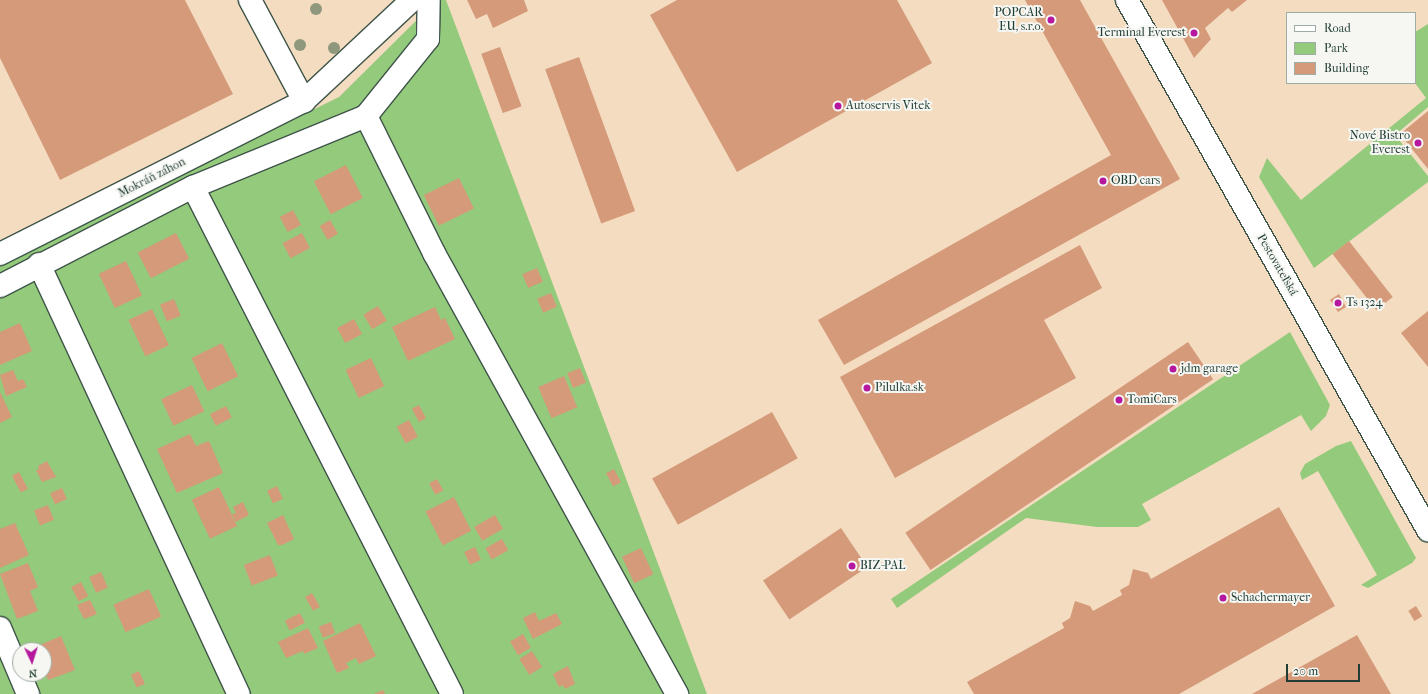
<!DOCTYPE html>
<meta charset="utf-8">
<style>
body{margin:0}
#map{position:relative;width:1428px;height:694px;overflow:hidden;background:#f4dcc0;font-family:"IM FELL French Canon",serif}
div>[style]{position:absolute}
.green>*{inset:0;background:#94ca7c}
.building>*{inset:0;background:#d59a7a;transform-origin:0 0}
.roads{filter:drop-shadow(1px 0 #3f5549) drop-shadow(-1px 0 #3f5549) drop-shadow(0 1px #3f5549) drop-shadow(0 -1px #3f5549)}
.minor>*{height:22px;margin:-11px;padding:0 11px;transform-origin:11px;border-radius:11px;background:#fff}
.trees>*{width:12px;height:12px;margin:-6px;border-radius:50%;background:#8f987d}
.dots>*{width:11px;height:11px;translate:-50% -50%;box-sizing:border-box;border:2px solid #f6f6f2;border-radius:50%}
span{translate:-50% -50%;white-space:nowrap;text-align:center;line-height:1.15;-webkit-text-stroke:4px #f6f6f2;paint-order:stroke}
.poi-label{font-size:12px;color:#1f3d34}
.right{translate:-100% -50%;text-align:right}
.left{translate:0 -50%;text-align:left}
.street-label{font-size:12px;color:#1f3d34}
.legend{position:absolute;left:1286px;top:12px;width:130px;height:72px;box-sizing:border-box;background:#f6f6f2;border:1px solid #a0aca6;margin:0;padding:5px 7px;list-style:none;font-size:12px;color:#1f3d34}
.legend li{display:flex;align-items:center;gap:8px;height:20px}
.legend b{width:20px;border:1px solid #a0aca6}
.north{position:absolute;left:12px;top:642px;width:40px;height:40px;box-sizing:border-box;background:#f6f6f2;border:1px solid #a0aca6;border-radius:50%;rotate:176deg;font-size:11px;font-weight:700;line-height:16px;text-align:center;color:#1f3d34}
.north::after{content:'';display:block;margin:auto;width:14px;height:18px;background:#b5179e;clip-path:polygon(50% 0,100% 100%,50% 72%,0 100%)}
.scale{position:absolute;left:1286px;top:664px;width:74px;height:18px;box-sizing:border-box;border:2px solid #1f3d34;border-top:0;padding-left:5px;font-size:12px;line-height:14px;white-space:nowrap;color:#1f3d34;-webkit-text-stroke:3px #f6f6f2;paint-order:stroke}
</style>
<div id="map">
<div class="green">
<i style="clip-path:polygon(evenodd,437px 0,446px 0,707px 694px,0 694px,0 264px,339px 97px,437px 0,20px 650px,44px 650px,44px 674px,20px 674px,20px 650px)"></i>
<i style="clip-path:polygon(1428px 24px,1428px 107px,1395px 135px,1428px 176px,1428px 182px,1314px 268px,1259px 177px,1267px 158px,1301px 200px,1426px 98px,1415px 83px,1415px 32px)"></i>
<i style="clip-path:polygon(1290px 332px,1330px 405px,1326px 416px,1311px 431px,1301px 415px,1142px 504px,1151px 520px,1138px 527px,1097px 527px,1026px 518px,897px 608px,891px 599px)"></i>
<i style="clip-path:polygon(1351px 441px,1416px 558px,1412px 563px,1368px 588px,1361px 585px,1377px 575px,1318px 471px,1302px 480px,1300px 473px,1305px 464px,1336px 446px)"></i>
</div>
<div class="building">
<i style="clip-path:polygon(0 0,185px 0,233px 94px,60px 180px,0 58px)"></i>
<i style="clip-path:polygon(467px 0,524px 0,528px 11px,493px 28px,487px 14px,476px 19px)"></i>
<i style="clip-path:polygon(677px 0,897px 0,932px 63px,737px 172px,650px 15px)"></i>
<i style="clip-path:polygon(1025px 0,1080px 0,1180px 179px,844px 365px,818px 320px,1111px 155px)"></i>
<i style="clip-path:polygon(1162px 0,1247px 0,1232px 12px,1228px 8px,1205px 28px,1211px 39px,1194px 58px)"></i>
<i style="left:500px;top:47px;width:63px;height:20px;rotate:70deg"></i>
<i style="left:579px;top:57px;width:164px;height:36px;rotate:70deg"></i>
<i style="clip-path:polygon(1428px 111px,1428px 169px,1400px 134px)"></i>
<i style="left:346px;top:165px;width:37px;height:36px;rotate:63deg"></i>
<i style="left:459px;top:178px;width:34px;height:39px;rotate:64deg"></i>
<i style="left:293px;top:210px;width:17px;height:15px;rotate:62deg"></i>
<i style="left:330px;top:220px;width:16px;height:12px;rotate:60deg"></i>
<i style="left:176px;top:233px;width:29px;height:43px;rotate:63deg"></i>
<i style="left:302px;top:233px;width:17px;height:22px;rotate:62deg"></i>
<i style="left:1349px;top:241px;width:71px;height:21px;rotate:52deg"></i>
<i style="clip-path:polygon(1080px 245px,1102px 288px,1044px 320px,1076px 378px,895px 478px,840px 377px)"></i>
<i style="left:126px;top:261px;width:38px;height:30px;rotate:65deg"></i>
<i style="left:537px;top:268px;width:15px;height:16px;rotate:67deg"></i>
<i style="left:551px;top:293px;width:15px;height:15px;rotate:67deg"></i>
<i style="clip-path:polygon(1339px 294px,1346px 307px,1338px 312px,1330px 300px)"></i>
<i style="left:174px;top:299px;width:18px;height:15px;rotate:68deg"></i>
<i style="left:378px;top:306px;width:17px;height:17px;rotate:59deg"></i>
<i style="clip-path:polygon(435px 307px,441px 320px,445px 318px,455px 339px,408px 361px,392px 327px)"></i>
<i style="left:152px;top:309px;width:40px;height:26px;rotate:65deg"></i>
<i style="clip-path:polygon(1428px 311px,1428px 367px,1401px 333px)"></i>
<i style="left:354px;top:319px;width:17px;height:19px;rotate:62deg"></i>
<i style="clip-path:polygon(20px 323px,32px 351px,0 365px,0 332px)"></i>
<i style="left:1188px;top:342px;width:45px;height:341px;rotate:56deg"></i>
<i style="left:222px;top:343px;width:37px;height:34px;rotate:64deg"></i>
<i style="left:371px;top:358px;width:31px;height:28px;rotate:65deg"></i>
<i style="left:580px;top:368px;width:16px;height:14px;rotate:68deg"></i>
<i style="clip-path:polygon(13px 370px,18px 381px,23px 379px,27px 387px,6px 396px,0 375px)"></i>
<i style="left:564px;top:376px;width:34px;height:28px;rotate:67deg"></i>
<i style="left:192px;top:385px;width:29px;height:34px;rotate:65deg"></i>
<i style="clip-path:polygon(0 392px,12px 417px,0 423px)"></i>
<i style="left:419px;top:405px;width:15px;height:8px;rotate:62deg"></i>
<i style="left:226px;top:406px;width:13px;height:18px;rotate:63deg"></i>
<i style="left:772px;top:412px;width:53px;height:137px;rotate:61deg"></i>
<i style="left:409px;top:420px;width:19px;height:14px;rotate:62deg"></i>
<i style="clip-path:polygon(190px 434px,196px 446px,209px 441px,223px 473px,177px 493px,157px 449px)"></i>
<i style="clip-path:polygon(47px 461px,56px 477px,42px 482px,36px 470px,39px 469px,38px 466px)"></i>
<i style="left:614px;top:469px;width:15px;height:9px;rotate:62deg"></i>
<i style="left:19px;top:472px;width:19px;height:8px;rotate:62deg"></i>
<i style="left:437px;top:479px;width:13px;height:9px;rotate:61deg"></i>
<i style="left:277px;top:486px;width:14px;height:11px;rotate:65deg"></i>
<i style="left:219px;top:487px;width:43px;height:30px;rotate:65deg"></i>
<i style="left:62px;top:488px;width:12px;height:13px;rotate:66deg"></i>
<i style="left:454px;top:497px;width:38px;height:32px;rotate:63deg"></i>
<i style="clip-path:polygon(243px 502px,249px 515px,236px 522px,232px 514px,236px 513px,233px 507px)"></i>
<i style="left:48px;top:505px;width:16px;height:15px;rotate:68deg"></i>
<i style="clip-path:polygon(1279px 507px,1335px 606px,1179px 694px,974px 694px,967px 682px,1064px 628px,1062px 623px,1070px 618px,1075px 601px,1090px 606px,1093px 611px,1122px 595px,1120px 590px,1129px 585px,1133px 569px,1148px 573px,1151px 579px)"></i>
<i style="clip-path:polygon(283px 515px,294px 539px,282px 545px,278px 545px,267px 523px)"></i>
<i style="left:495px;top:515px;width:16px;height:24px;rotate:60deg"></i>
<i style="clip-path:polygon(15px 523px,29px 555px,0 568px,0 529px)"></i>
<i style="left:841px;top:528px;width:47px;height:94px;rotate:56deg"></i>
<i style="left:502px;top:539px;width:13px;height:19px;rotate:61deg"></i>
<i style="left:475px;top:547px;width:14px;height:12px;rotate:65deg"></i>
<i style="left:641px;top:548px;width:29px;height:21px;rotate:65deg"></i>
<i style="left:270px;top:555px;width:22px;height:28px;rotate:69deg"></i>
<i style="clip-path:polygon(28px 563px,38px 587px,30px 591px,38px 611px,17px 619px,0 574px)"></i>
<i style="left:101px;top:572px;width:17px;height:13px;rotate:66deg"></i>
<i style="left:81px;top:582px;width:16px;height:11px;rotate:63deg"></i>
<i style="left:149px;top:589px;width:30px;height:39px;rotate:66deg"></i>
<i style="left:312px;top:593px;width:16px;height:8px;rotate:60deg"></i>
<i style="clip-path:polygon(90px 600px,97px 614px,84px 619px,77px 605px)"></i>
<i style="left:1416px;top:606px;width:12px;height:9px;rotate:59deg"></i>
<i style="clip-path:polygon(535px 612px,539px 621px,556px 613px,562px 624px,533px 639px,523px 618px)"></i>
<i style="left:300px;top:613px;width:11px;height:17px;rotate:63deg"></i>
<i style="left:331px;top:622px;width:12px;height:13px;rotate:70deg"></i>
<i style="clip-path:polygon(360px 623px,376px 656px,359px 664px,356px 658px,346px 663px,349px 668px,337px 673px,323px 641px)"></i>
<i style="clip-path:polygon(308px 628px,318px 648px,304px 654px,303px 651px,286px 658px,278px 642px)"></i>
<i style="left:523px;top:634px;width:16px;height:15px;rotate:60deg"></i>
<i style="clip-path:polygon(1357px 635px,1391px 694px,1252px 694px)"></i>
<i style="clip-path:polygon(61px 636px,75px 670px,48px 680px,44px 670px,44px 650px,36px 650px,35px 647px)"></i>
<i style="left:532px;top:651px;width:19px;height:15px;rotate:58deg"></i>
<i style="clip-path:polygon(568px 666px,575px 684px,565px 689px,563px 685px,559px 687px,553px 674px)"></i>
<i style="left:139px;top:671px;width:14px;height:9px;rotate:65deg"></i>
<i style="clip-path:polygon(383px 690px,385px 694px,374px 694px)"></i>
</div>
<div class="roads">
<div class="minor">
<i style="left:250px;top:0;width:115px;rotate:61.9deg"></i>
<i style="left:1127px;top:0;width:610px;rotate:60.41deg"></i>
<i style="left:366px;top:116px;width:153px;rotate:63.6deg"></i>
<i style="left:434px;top:253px;width:504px;rotate:61.14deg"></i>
<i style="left:193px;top:187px;width:569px;rotate:62.94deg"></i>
<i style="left:0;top:254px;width:340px;rotate:-26.7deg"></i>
<i style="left:304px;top:101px;width:148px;rotate:-43.1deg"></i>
<i style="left:39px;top:264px;width:474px;rotate:65.1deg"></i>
<i style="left:0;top:286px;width:217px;rotate:-27.2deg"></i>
<i style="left:193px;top:187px;width:187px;rotate:-22.3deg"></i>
<i style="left:366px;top:116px;width:99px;rotate:-51.2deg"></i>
<i style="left:428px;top:39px;width:39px;rotate:-89deg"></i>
<i style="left:0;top:628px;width:72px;rotate:67deg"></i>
</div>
</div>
<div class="trees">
<i style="left:316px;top:9px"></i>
<i style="left:300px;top:45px"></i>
<i style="left:334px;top:48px"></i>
</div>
<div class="dots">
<i style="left:1051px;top:20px;background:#b5179e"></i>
<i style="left:1194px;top:33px;background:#b5179e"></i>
<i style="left:838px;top:106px;background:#b5179e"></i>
<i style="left:1418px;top:143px;background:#b5179e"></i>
<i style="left:1103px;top:181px;background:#b5179e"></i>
<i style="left:1338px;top:303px;background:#b5179e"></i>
<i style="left:1173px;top:369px;background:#b5179e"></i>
<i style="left:867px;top:388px;background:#b5179e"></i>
<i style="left:1119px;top:400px;background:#b5179e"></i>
<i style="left:852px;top:566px;background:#b5179e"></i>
<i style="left:1223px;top:598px;background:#b5179e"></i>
</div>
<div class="poi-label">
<span class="right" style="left:1043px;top:20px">POPCAR<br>EU, s.r.o.</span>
<span class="right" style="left:1186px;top:33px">Terminal Everest</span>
<span class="left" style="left:846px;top:106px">Autoservis Vitek</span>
<span class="right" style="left:1410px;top:143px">Nové Bistro<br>Everest</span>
<span class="left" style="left:1111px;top:181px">OBD cars</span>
<span class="left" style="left:1346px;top:303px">Ts 1324</span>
<span class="left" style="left:1181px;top:369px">jdm garage</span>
<span class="left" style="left:875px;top:388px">Pilulka.sk</span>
<span class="left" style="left:1127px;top:400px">TomiCars</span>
<span class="left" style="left:860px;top:566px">BIZ-PAL</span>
<span class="left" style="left:1231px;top:598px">Schachermayer</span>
</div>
<div class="street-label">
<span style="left:152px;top:178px;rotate:-27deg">Mokráň záhon</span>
<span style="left:1277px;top:265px;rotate:60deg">Pestovateľská</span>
</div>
<ul class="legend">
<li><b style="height:5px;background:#fff"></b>Road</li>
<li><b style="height:11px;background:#94ca7c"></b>Park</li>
<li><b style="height:11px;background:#d59a7a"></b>Building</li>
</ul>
<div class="north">N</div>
<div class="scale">20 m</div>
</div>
